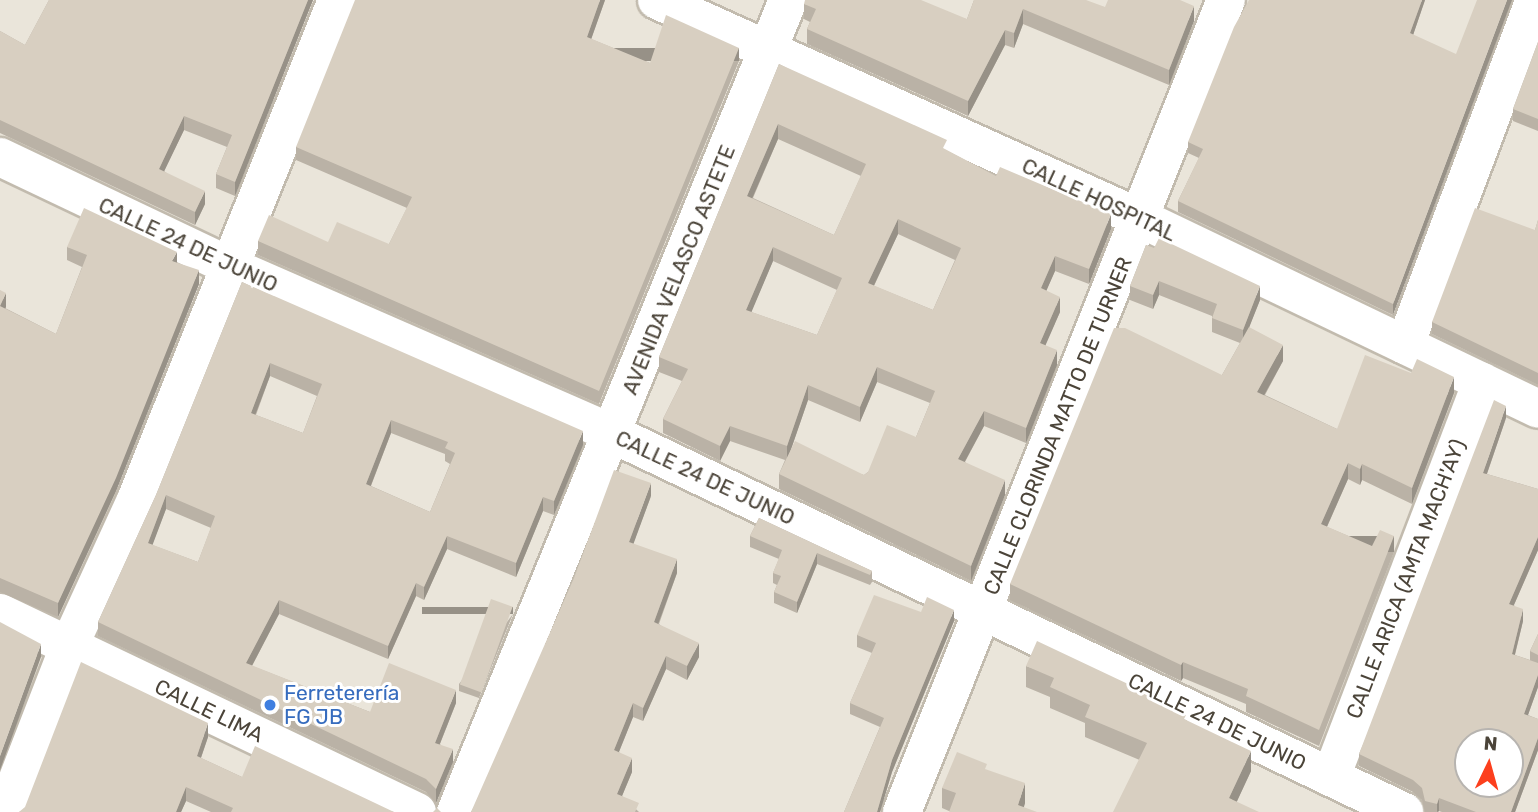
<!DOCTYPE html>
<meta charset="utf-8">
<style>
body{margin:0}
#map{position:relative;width:1538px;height:812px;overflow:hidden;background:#f6f3ec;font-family:Rubik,sans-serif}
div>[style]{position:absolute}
.residential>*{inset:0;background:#eae5da}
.roads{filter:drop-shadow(2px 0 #c2bbae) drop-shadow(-2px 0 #c2bbae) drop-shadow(0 2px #c2bbae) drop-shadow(0 -2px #c2bbae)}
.minor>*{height:38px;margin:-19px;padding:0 19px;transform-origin:19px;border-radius:19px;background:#fff}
.wall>*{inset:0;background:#bab2a6}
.shaded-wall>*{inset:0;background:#979187;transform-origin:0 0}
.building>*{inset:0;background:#d8cfc1;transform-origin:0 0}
.dots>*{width:19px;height:19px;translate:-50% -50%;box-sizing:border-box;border:4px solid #fff;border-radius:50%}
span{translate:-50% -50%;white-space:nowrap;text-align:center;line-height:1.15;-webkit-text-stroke:6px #fff;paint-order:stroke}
.street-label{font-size:21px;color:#4b4439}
.shop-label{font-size:21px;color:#366cbe}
.left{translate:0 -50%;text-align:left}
.north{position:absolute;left:1454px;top:728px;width:70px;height:70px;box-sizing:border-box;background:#fff;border:2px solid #b7b4b0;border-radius:50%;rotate:5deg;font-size:19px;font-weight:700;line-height:28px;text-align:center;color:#4b4439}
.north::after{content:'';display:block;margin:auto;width:24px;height:32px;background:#fc3f1d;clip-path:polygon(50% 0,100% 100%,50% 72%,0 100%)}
</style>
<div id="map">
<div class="residential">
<i style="clip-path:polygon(evenodd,0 0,1538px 0,1538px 812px,0 812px,0 0,1468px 742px,1510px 742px,1510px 784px,1468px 784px,1468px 742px)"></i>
</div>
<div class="roads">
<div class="minor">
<i style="left:657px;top:0;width:532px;rotate:24.3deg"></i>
<i style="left:1142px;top:219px;width:439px;rotate:25.6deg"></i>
<i style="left:0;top:157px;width:251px;rotate:25.4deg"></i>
<i style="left:227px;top:265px;width:421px;rotate:23.6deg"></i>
<i style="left:613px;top:434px;width:877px;rotate:25.54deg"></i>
<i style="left:1405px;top:345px;width:369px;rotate:-69.4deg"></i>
<i style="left:0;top:613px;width:462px;rotate:25.5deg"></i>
<i style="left:1331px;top:777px;width:423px;rotate:-69.1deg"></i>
<i style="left:5px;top:812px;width:180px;rotate:-68.8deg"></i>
<i style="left:70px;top:644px;width:158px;rotate:-65.4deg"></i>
<i style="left:136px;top:500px;width:539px;rotate:-68.1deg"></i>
<i style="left:456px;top:812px;width:877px;rotate:-67.76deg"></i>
<i style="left:902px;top:812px;width:874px;rotate:-68.25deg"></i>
</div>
</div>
<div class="wall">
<i style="clip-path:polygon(49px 0,313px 0,235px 196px,216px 188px,216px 174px,227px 147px,184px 130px,164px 171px,205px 204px,195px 225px,0 133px,0 31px,25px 45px)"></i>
<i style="clip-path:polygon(605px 0,591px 39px,650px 63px,739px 61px,599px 404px,258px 255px,258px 241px,389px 244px,407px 208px,296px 160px,296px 147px)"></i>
<i style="clip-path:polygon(974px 0,1105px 7px,1194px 21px,1169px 85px,1023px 24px,1014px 48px,1005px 45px,968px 116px,807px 44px,807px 29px,810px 22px,804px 19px,804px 4px,967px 19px)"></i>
<i style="clip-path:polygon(1425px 0,1413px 35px,1393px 315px,1178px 212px,1178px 201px,1199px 158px,1188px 153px,1188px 142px)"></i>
<i style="clip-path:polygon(1538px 42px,1538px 131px,1513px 121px,1513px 109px)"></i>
<i style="clip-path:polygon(evenodd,779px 64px,996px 176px,1111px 229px,1089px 284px,1055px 271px,1046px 291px,1060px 312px,1045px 345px,1057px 365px,1026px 443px,984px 426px,965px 462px,1005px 495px,971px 581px,779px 489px,779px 474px,785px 460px,730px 441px,720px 461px,663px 433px,663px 419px,682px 381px,659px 372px,659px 357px,779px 64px,778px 139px,861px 176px,834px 235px,753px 198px,778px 139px,779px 64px,898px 234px,955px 260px,933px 310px,874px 286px,898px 234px,779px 64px,773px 261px,837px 290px,817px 335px,751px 312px,773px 261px,779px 64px,877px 382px,930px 403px,916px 437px,868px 472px,864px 475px,790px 452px,808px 400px,860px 422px,877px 382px)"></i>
<i style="clip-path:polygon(1538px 220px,1538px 385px,1432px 334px,1432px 322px,1535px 230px)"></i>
<i style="clip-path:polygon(1146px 245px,1260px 300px,1249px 327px,1283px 361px,1265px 395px,1337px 429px,1454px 393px,1412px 504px,1362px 480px,1360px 485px,1348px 479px,1327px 527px,1372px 546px,1394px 552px,1319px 746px,1246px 712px,1246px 704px,1183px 678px,1181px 681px,1010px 600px,1010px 584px,1222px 375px,1240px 343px,1212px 332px,1212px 316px,1159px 295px,1153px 309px,1130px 300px,1130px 286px)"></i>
<i style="clip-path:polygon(67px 247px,177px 263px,199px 284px,116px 491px,58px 617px,0 592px,0 290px,6px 307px,5px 308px,56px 334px,82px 267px,67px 260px)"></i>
<i style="clip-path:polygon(evenodd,242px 282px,583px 445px,554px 515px,543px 511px,516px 577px,447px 549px,424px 600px,416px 596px,388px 659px,279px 614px,252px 666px,370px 712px,456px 703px,440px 744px,453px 762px,436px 803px,426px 792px,98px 636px,98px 622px,156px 495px,242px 282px,270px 376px,317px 396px,303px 433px,256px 415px,270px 376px,242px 282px,391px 433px,445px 454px,445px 461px,450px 464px,430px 512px,371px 486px,391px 433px,242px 282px,166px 509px,211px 528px,198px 562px,152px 545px,166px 509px)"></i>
<i style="clip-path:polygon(1506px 418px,1487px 474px,1538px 489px,1538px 550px,1514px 605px,1523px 621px,1515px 655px,1530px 660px,1530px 651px,1538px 634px,1538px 687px,1528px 715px,1538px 719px,1538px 750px,1515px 812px,1442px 812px,1439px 811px,1438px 812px,1425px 812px,1422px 800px,1413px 792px,1359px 766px,1359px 754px)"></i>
<i style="clip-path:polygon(651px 496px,633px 544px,677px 573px,659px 624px,699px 657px,687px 680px,666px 669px,643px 721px,633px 717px,619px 752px,632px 772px,622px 796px,639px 812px,471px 812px)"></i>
<i style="clip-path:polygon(759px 518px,872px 571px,872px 582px,870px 585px,817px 564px,797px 613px,774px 603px,774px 592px,777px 585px,773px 583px,773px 573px,779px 559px,750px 547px,750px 536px)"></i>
<i style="clip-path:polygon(921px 612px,954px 621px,892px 772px,880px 812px,844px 812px,880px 727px,850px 714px,850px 703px,872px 653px,857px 647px,857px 635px)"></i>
<i style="clip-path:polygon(513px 614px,479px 698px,459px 691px,459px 684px)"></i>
<i style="clip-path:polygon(1026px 666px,1186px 720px,1251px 771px,1237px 801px,1085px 737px,1085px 723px,1050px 708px,1050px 697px,1026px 687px)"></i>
<i style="clip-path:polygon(208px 737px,201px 758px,242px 777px,394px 812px,211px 812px,186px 801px,181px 812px,19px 812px)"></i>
<i style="clip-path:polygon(987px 770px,1025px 803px,1024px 807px,949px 811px,942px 808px,942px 788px)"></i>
</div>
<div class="shaded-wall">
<i style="clip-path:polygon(308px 0,313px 0,235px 196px,235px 182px)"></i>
<i style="clip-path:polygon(600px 0,605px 0,587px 51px,587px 37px)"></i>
<i style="clip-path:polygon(1422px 0,1425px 0,1410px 44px,1410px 33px)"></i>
<i style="clip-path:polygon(1507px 0,1512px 0,1393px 315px,1393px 304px)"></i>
<i style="clip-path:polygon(1194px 6px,1194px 21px,1169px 85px,1169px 70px)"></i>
<i style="clip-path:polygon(1023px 9px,1023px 24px,1014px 48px,1014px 33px)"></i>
<i style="clip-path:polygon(1005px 30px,1005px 45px,968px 116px,968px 101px)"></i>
<i style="left:739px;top:48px;width:13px;height:370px;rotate:90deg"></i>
<i style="clip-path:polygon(184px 116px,184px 130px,159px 182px,159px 169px)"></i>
<i style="clip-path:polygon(778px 124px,778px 139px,747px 210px,747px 196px)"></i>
<i style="clip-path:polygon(205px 191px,205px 204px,195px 225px,195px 212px)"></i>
<i style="clip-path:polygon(1111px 214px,1111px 229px,1089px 284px,1089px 269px)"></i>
<i style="clip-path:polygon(898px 219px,898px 234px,868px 298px,868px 283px)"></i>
<i style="clip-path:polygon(773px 247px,773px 261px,746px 325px,746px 310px)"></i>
<i style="clip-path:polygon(177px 252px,177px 265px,172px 261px)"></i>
<i style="clip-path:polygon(1055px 256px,1055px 271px,1041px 303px,1041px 288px)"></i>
<i style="clip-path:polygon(199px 270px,199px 284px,116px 491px,58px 617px,58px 603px)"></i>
<i style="clip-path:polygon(1159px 281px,1159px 295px,1153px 309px,1153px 295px)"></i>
<i style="clip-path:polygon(1260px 286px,1260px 300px,1243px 343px,1243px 330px)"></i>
<i style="clip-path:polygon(6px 293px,6px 307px,0 319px,0 306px)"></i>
<i style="clip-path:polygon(1060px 297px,1060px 312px,1040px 358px,1040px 343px)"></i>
<i style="clip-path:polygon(1283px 345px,1283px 361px,1257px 408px,1257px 392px)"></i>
<i style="clip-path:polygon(1057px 350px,1057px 365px,1026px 443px,1026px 428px)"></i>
<i style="clip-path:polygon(270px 363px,270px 376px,251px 426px,251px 413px)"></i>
<i style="clip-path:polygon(877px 367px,877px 382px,860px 422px,860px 407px)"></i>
<i style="clip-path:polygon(1454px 377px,1454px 393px,1412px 504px,1412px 488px)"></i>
<i style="clip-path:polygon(808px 385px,808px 400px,787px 461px,787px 446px)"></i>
<i style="clip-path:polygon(1506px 406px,1506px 418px,1483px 485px,1483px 473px)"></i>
<i style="clip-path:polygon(984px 411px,984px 426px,958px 474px,958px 459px)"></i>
<i style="clip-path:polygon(391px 420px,391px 433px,366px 498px,366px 484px)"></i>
<i style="clip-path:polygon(730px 426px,730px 441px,720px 461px,720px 446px)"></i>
<i style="clip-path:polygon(583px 431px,583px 445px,554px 515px,554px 501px)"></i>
<i style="clip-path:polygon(1348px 463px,1348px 479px,1321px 540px,1321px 524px)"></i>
<i style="clip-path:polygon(1362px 464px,1362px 480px,1360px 485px,1360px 469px)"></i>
<i style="clip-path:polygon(1005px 480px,1005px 495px,971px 581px,971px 566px)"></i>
<i style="clip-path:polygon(651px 483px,651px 496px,629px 556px,629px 542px)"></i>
<i style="clip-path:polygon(166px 495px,166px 509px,148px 557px,148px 543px)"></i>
<i style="clip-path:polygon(543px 497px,543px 511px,516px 577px,516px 563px)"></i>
<i style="clip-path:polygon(447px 536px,447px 549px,424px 600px,424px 587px)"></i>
<i style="left:1394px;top:536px;width:16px;height:208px;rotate:90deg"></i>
<i style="clip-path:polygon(1538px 537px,1538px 550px,1509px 616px,1509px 604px)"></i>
<i style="clip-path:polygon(817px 553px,817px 564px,797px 613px,797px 602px)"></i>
<i style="clip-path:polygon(677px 559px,677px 573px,654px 635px,654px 622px)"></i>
<i style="clip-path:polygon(416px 583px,416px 596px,388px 659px,388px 646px)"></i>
<i style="clip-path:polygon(279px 600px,279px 614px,246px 677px,246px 663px)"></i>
<i style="left:513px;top:607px;width:7px;height:91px;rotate:90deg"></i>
<i style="clip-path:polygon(1523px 609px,1523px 621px,1512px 666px,1512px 654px)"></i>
<i style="clip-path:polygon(954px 610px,954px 621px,892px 772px,880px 812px,877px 812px,892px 760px)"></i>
<i style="clip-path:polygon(699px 643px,699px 657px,687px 680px,687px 666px)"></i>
<i style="clip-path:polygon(41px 644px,41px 657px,0 770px,0 756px)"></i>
<i style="clip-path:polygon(666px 656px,666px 669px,643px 721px,643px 708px)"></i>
<i style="clip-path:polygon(1183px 662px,1183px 678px,1181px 681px,1181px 665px)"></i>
<i style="clip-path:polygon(1538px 675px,1538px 687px,1524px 726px,1524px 714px)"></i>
<i style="clip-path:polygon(456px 690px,456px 703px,435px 756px,435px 743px)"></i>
<i style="clip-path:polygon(633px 703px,633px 717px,614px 764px,614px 750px)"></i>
<i style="clip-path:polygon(208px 723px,208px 737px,197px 769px,197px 756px)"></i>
<i style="clip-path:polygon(1538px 738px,1538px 750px,1515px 812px,1511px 812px)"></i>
<i style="clip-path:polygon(453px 749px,453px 762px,436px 803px,436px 789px)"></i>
<i style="clip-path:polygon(1251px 751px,1251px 771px,1232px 812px,1229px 798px)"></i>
<i style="clip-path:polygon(632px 758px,632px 772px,617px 808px,617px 794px)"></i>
<i style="clip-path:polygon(1025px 783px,1025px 803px,1022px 812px,1018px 805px)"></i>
<i style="clip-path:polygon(186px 787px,186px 801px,181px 812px,176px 812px)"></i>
<i style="clip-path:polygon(1439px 798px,1439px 811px,1437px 812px,1437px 804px)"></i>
</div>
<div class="building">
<i style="clip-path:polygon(49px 0,308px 0,235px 182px,216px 174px,232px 135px,184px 116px,159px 169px,205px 191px,195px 212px,0 120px,0 31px,25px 45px)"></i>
<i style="clip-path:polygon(355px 0,600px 0,587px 37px,650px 63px,666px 15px,739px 48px,599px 391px,258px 241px,269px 215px,328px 242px,337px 222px,389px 244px,412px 197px,296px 147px)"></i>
<i style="clip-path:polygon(805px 0,921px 0,967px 19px,974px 0,1086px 0,1105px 7px,1108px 0,1180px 0,1194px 6px,1169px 70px,1023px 9px,1014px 33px,1005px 30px,968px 101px,807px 29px,816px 9px,804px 4px)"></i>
<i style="clip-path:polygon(1249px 0,1422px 0,1410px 33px,1456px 54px,1477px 0,1507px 0,1393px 304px,1178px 201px,1203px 149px,1188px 142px,1234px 27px)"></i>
<i style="clip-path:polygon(1538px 42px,1538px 119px,1513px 109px)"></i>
<i style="clip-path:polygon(evenodd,779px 64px,947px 140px,943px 148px,996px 176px,1000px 167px,1111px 214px,1089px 269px,1055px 256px,1041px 288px,1060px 297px,1040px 343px,1057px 350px,1026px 428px,984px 411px,958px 459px,1005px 480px,971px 566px,779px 474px,795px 441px,864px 475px,868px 472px,887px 425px,916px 437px,935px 391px,877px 367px,860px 407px,808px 385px,787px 446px,730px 426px,720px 446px,663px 419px,688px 369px,659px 357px,779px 64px,778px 124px,866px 164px,834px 235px,747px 196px,778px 124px,779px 64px,898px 219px,961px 248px,933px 310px,868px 283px,898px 219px,779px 64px,773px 247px,842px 278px,817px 335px,746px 310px,773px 247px)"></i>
<i style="clip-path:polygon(84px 208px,177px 252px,172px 261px,199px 270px,116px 478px,58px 603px,0 578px,0 290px,6px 293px,0 306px,56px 334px,87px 255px,67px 247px)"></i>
<i style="clip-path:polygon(1475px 208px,1535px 230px,1538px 220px,1538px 373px,1432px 322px)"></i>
<i style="clip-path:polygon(1159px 238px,1260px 286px,1243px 330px,1212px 318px,1217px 304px,1159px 281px,1153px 295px,1130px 286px,1146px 245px,1154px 248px)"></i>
<i style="clip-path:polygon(evenodd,242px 282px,583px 431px,554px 501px,543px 497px,516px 563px,447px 536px,424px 587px,416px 583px,388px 646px,279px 600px,246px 663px,370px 712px,389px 663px,456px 690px,435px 743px,453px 749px,436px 789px,426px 779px,98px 622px,156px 495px,242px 282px,270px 363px,322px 384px,303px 433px,251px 413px,270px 363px,242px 282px,391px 420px,448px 442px,445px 448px,455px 453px,430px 512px,366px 484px,391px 420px,242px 282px,166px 495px,215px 516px,198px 562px,148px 543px,166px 495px)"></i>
<i style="clip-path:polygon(1249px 327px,1283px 345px,1257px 392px,1337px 429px,1365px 355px,1411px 373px,1417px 359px,1454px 377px,1412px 488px,1362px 464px,1360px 469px,1348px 463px,1321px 524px,1372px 546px,1380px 530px,1394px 536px,1319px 730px,1246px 696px,1248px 689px,1183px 662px,1181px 665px,1010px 584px,1114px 328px,1125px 328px,1222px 375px)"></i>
<i style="clip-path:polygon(evenodd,1494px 400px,1506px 406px,1483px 473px,1538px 489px,1538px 537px,1509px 604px,1523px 609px,1512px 654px,1538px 663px,1538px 675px,1524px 714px,1538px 719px,1538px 738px,1511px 812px,1476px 812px,1439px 798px,1437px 804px,1425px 801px,1422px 788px,1413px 780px,1359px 754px,1494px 400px,1468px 742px,1510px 742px,1510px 784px,1468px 784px,1468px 742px)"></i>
<i style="clip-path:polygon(614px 470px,651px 483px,629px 542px,677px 559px,654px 622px,699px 643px,687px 666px,666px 656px,643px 708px,633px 703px,614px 750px,632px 758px,617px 794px,639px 803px,635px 812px,471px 812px,574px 578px)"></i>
<i style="clip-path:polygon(759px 518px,872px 571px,870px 575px,817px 553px,797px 602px,774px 592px,781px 576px,773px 573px,782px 550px,750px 536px)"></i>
<i style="clip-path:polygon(874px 595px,921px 612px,927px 597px,954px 610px,892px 760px,877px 812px,844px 812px,884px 718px,850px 703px,876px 643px,857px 635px)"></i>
<i style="left:491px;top:599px;width:23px;height:91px;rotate:20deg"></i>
<i style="clip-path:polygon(0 622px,41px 644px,0 756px)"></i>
<i style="clip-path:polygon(1538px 634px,1538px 655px,1530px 651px)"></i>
<i style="clip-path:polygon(1037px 641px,1164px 701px,1186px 715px,1184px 719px,1251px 751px,1229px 798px,1259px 812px,1113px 812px,1147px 743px,1085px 717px,1090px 705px,1050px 687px,1054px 678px,1026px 666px)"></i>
<i style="clip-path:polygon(81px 662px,208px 723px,197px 756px,242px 777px,255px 746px,394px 812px,231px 812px,233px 808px,186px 787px,176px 812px,19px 812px,25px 807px)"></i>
<i style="clip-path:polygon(957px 752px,987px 764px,985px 769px,1025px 783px,1018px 805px,1037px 812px,949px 812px,956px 793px,942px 788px)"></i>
<i style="clip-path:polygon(437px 808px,441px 812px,433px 812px)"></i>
</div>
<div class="dots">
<i style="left:270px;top:705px;background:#3f7fe0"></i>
</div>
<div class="street-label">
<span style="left:1099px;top:200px;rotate:25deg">CALLE HOSPITAL</span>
<span style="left:188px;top:245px;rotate:25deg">CALLE 24 DE JUNIO</span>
<span style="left:679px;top:270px;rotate:-68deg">AVENIDA VELASCO ASTETE</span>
<span style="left:1058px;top:426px;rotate:-68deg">CALLE CLORINDA MATTO DE TURNER</span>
<span style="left:705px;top:478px;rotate:25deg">CALLE 24 DE JUNIO</span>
<span style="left:1406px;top:579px;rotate:-69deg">CALLE ARICA (AMTA MACH'AY)</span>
<span style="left:209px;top:711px;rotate:26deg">CALLE LIMA</span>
<span style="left:1217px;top:722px;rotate:26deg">CALLE 24 DE JUNIO</span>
</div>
<div class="shop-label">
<span class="left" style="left:284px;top:705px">Ferreterería<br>FG JB</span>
</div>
<div class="north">N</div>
</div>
